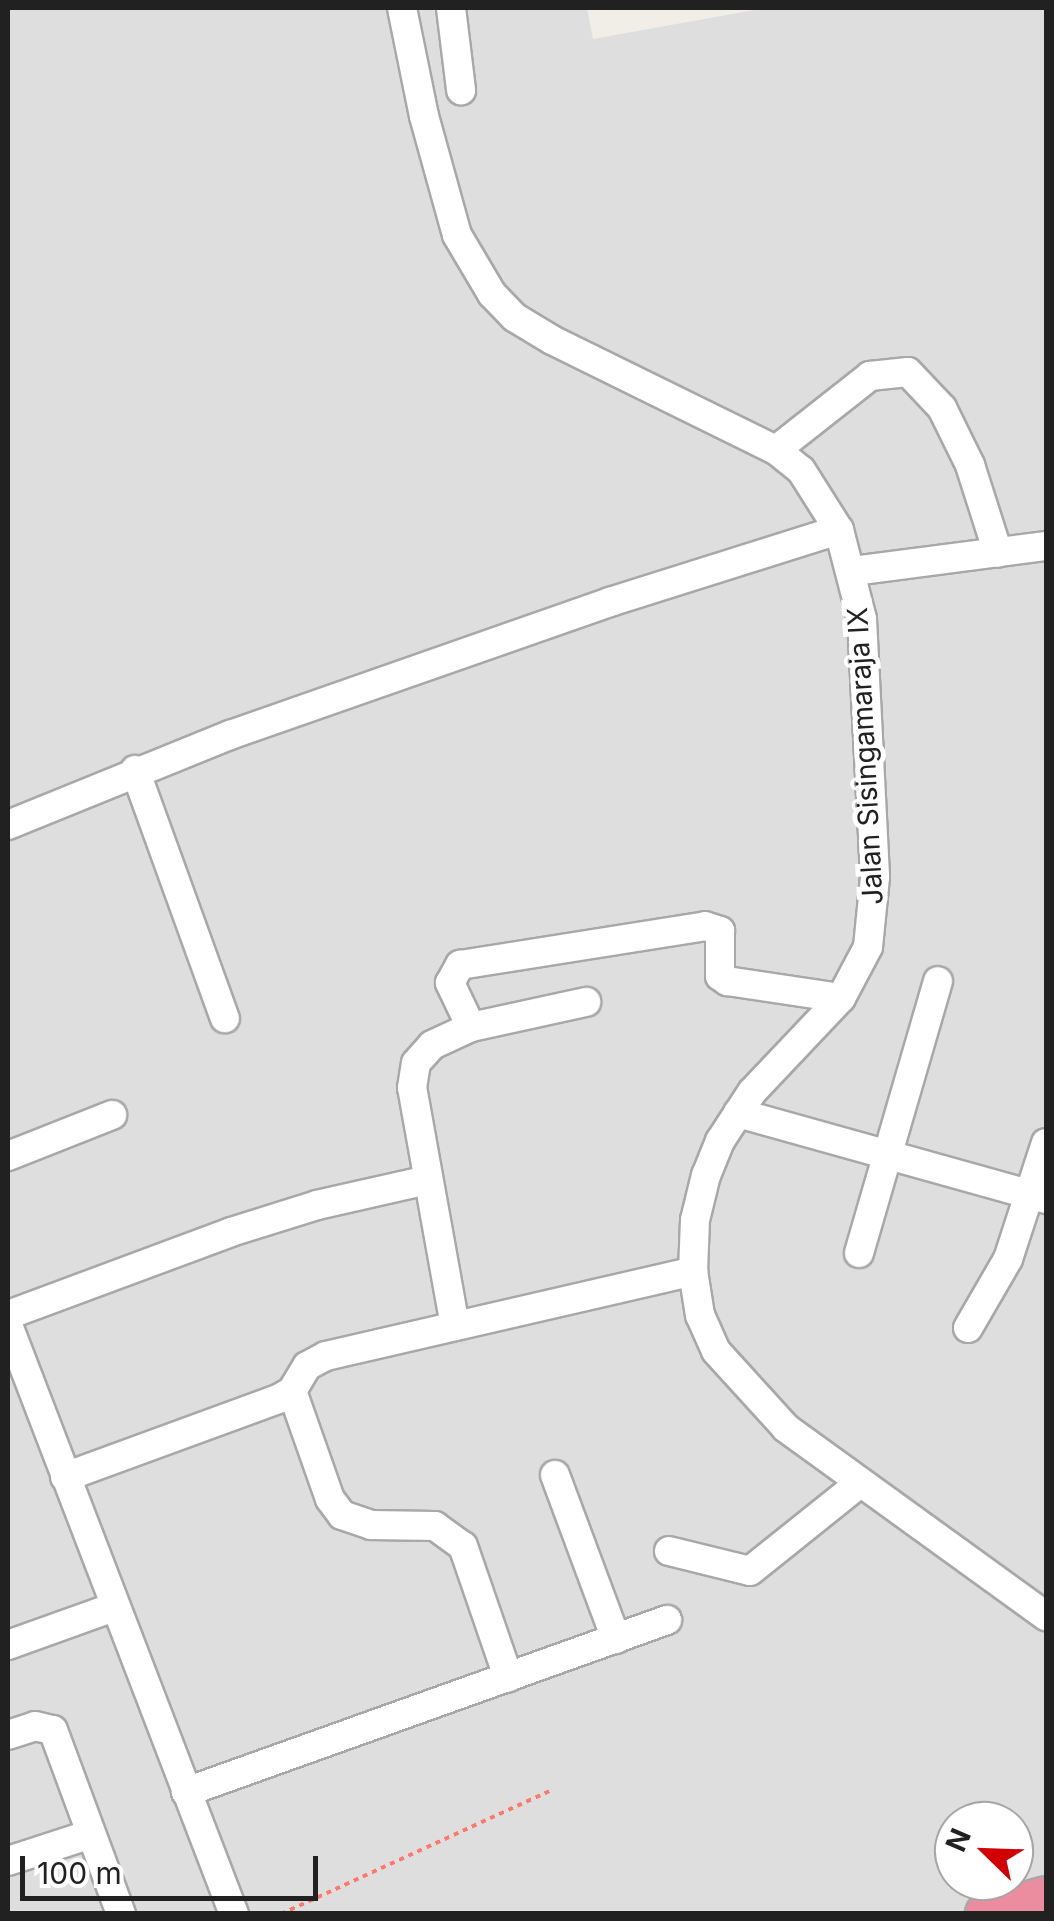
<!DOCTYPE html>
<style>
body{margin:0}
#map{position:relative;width:1054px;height:1921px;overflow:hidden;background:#f1eee7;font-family:Inter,sans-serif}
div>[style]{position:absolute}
.residential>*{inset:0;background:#dfdede}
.path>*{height:4px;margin-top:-2px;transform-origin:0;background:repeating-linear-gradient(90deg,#ff796b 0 5px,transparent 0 10px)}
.roads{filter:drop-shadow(2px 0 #a8a8a8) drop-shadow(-2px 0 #a8a8a8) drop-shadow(0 2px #a8a8a8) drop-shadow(0 -2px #a8a8a8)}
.minor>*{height:28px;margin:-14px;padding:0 14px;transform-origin:14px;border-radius:14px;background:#fff}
.highway>*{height:40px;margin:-20px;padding:0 20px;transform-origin:20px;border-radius:20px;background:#eb8d9f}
span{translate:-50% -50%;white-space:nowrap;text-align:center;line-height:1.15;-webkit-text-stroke:10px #fff;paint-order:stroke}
.street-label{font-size:28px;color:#212121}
.frame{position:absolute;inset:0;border:10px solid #212121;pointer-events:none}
.north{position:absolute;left:934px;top:1801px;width:100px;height:100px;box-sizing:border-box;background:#fff;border:2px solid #a6a6a6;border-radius:50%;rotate:293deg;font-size:28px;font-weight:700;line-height:40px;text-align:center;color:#212121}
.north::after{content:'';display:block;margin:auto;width:35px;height:45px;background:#d10002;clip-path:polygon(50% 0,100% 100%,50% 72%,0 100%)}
.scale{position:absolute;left:20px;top:1856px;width:298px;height:45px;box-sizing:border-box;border:5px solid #212121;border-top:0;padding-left:12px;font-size:30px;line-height:35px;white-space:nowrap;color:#212121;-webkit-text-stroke:8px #fff;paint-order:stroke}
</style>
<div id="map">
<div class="residential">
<i style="clip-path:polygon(evenodd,8px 8px,587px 8px,593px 39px,765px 8px,1046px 8px,1046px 1913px,8px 1914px,8px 8px,954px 1821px,1014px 1821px,1014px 1881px,954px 1881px,954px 1821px)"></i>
</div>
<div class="path">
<i style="left:281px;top:1914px;width:296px;rotate:-24.6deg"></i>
</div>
<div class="roads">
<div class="minor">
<i style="left:402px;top:8px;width:110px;rotate:78.5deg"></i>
<i style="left:424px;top:116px;width:123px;rotate:74.5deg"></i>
<i style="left:457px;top:235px;width:69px;rotate:59.3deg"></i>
<i style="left:492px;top:294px;width:32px;rotate:46deg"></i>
<i style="left:514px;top:317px;width:44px;rotate:31.2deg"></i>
<i style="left:552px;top:340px;width:250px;rotate:26.2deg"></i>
<i style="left:776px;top:450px;width:32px;rotate:39deg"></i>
<i style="left:801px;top:470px;width:71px;rotate:57.7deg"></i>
<i style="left:839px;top:530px;width:92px;rotate:75.5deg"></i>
<i style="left:862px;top:619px;width:258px;rotate:87.1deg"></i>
<i style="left:875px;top:877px;width:70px;rotate:95.7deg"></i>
<i style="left:868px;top:947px;width:58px;rotate:117.9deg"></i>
<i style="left:841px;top:998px;width:129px;rotate:133.4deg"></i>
<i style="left:752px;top:1092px;width:59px;rotate:123.1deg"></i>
<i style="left:720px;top:1141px;width:37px;rotate:112deg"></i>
<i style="left:706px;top:1175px;width:46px;rotate:103.7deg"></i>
<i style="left:695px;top:1220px;width:51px;rotate:92.2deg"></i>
<i style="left:693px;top:1271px;width:45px;rotate:81deg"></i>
<i style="left:700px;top:1315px;width:39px;rotate:66deg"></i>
<i style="left:716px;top:1351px;width:104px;rotate:47.7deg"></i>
<i style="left:786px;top:1428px;width:321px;rotate:35.9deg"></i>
<i style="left:451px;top:8px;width:83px;rotate:83deg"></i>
<i style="left:776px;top:450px;width:120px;rotate:-38.2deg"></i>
<i style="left:870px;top:376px;width:38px;rotate:-6deg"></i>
<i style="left:908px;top:372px;width:50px;rotate:46.6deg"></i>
<i style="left:942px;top:408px;width:64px;rotate:63.8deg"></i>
<i style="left:970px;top:465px;width:92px;rotate:72.3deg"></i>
<i style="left:853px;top:571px;width:195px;rotate:-7.4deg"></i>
<i style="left:135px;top:770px;width:264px;rotate:70.1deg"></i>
<i style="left:8px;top:825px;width:240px;rotate:-22.1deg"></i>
<i style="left:230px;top:735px;width:403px;rotate:-19.3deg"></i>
<i style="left:610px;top:602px;width:240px;rotate:-17.5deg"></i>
<i style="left:471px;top:1027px;width:49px;rotate:-115.5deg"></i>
<i style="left:450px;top:983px;width:21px;rotate:-61deg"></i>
<i style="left:460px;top:965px;width:248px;rotate:-9deg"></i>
<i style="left:705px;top:926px;width:16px;rotate:18deg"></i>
<i style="left:720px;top:931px;width:45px;rotate:90deg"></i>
<i style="left:720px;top:976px;width:9px;rotate:36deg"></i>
<i style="left:727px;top:981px;width:115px;rotate:8.5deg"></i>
<i style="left:738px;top:1113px;width:320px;rotate:15.6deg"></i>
<i style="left:8px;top:1156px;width:112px;rotate:-21.5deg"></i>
<i style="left:859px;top:1253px;width:283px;rotate:-73.8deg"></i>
<i style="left:8px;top:1315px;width:238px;rotate:-20.4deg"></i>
<i style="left:231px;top:1232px;width:90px;rotate:-17.4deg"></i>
<i style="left:317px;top:1205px;width:114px;rotate:-12.7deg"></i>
<i style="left:8px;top:1325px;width:631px;rotate:69.01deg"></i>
<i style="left:455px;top:1326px;width:242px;rotate:-100.2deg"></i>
<i style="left:412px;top:1088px;width:25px;rotate:-81deg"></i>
<i style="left:416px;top:1063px;width:24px;rotate:-48deg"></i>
<i style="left:432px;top:1045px;width:43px;rotate:-24.8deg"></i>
<i style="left:471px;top:1027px;width:118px;rotate:-12.3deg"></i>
<i style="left:968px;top:1328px;width:80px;rotate:-59.9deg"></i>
<i style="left:1008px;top:1259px;width:122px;rotate:-71.9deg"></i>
<i style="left:292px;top:1391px;width:114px;rotate:70.6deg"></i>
<i style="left:330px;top:1499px;width:20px;rotate:53deg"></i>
<i style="left:342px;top:1515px;width:31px;rotate:19deg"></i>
<i style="left:371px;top:1525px;width:64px;rotate:0.9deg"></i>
<i style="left:435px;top:1526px;width:34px;rotate:36deg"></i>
<i style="left:463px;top:1546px;width:139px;rotate:71deg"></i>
<i style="left:555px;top:1475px;width:175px;rotate:69.6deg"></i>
<i style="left:65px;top:1477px;width:227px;rotate:-20.1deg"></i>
<i style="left:278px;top:1399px;width:16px;rotate:-30deg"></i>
<i style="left:292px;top:1391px;width:29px;rotate:-59deg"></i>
<i style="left:307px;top:1366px;width:21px;rotate:-28deg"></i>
<i style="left:326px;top:1356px;width:377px;rotate:-13deg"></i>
<i style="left:669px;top:1551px;width:83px;rotate:13.9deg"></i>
<i style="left:750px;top:1571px;width:141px;rotate:-38.7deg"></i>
<i style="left:8px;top:1645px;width:113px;rotate:-19.7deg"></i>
<i style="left:8px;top:1735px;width:28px;rotate:-18deg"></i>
<i style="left:35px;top:1726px;width:18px;rotate:13deg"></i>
<i style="left:53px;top:1730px;width:196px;rotate:69.7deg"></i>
<i style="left:186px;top:1792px;width:511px;rotate:-19.68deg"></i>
<i style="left:8px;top:1861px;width:87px;rotate:-18deg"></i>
</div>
<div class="highway">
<i style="left:986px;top:1914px;width:62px;rotate:-15.8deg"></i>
</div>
</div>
<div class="street-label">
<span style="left:865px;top:756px;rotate:-93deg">Jalan Sisingamaraja IX</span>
</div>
<div class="frame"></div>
<div class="north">N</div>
<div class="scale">100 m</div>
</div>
